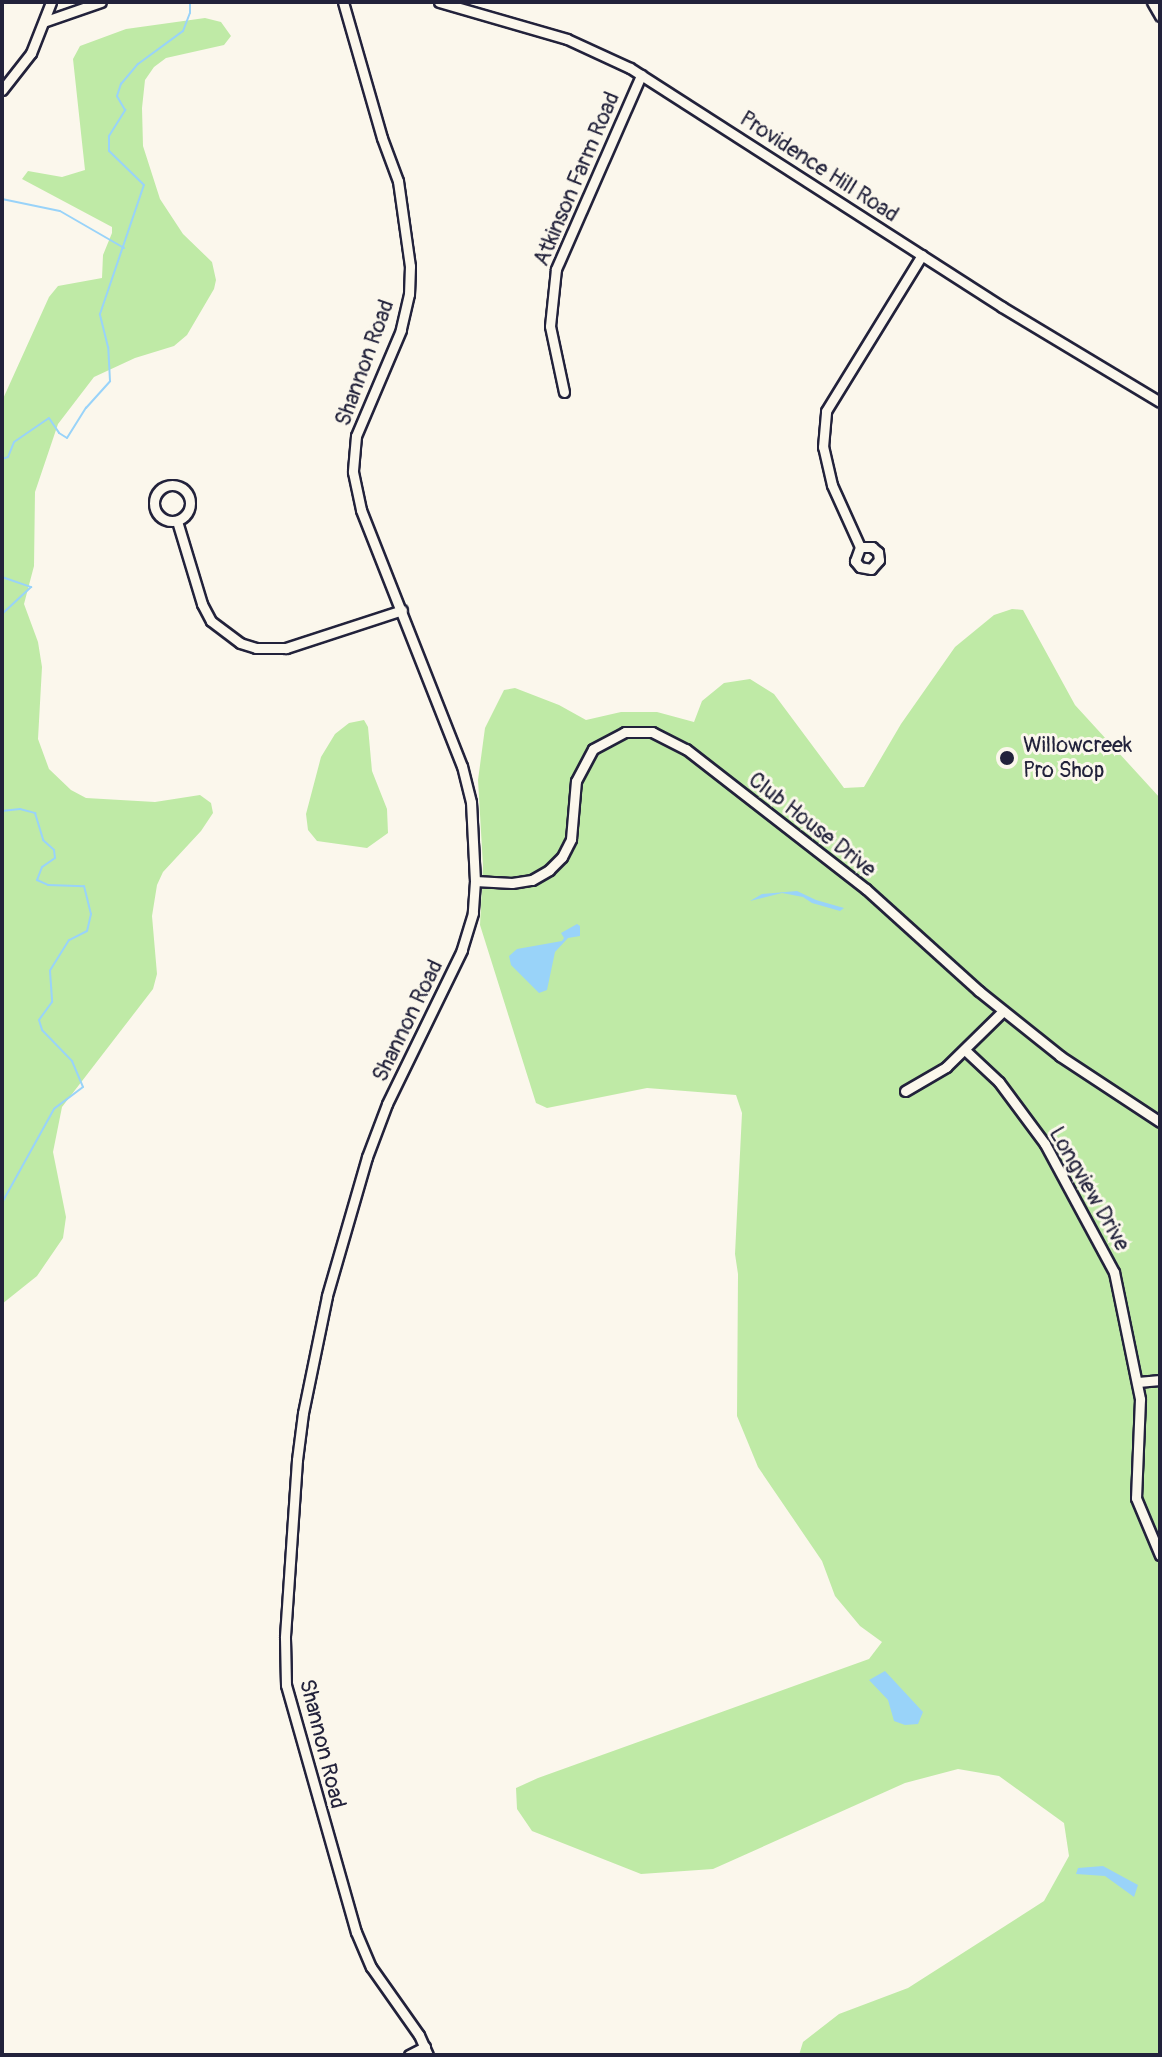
<!DOCTYPE html>
<style>
body{margin:0}
#map{position:relative;width:1162px;height:2057px;overflow:hidden;background:#fbf7ec;font-family:Pangolin,sans-serif}
div>[style]{position:absolute}
.green>*{inset:0;background:#bfeaa6}
.water>*{inset:0;background:#99d3f9}
.stream>*{height:2px;margin:-1px;padding:0 1px;transform-origin:1px;border-radius:1px;background:#99d3f9}
.roads{filter:drop-shadow(2px 0 #22223b) drop-shadow(-2px 0 #22223b) drop-shadow(0 2px #22223b) drop-shadow(0 -2px #22223b)}
.minor>*{height:9px;margin:-4.5px;padding:0 4.5px;transform-origin:4.5px;border-radius:4.5px;background:#fbf7ec}
.minor>.ring{margin:-4.5px;padding:0;box-sizing:content-box;background:none;border:9px solid #fbf7ec;border-radius:50%}
.dots>*{width:22px;height:22px;translate:-50% -50%;box-sizing:border-box;border:4px solid #fbf7ec;border-radius:50%}
span{translate:-50% -50%;white-space:nowrap;text-align:center;line-height:1.15;-webkit-text-stroke:6px #fbf7ec;paint-order:stroke}
.street-label{font-size:22px;color:#22223b}
.poi-label{font-size:22px;color:#22223b}
.left{translate:0 -50%;text-align:left}
.frame{position:absolute;inset:0;border:4px solid #22223b;pointer-events:none}
</style>
<div id="map">
<div class="green">
<i style="clip-path:polygon(205px 18px,221px 22px,231px 36px,224px 45px,166px 58px,154px 67px,145px 80px,142px 108px,143px 146px,160px 199px,183px 234px,212px 262px,216px 280px,214px 289px,187px 335px,174px 346px,135px 358px,94px 377px,58px 424px,35px 492px,34px 566px,24px 604px,38px 642px,42px 667px,38px 739px,49px 769px,71px 790px,86px 798px,155px 802px,200px 795px,211px 803px,213px 813px,201px 831px,163px 872px,157px 885px,152px 916px,157px 974px,153px 989px,62px 1107px,53px 1152px,66px 1217px,63px 1238px,37px 1276px,2px 1304px,2px 401px,49px 297px,58px 286px,102px 278px,103px 255px,112px 233px,112px 227px,22px 179px,28px 171px,62px 177px,85px 170px,73px 59px,80px 46px,126px 29px)"></i>
<i style="clip-path:polygon(1012px 609px,1023px 610px,1075px 705px,1160px 798px,1160px 2055px,799px 2055px,803px 2042px,839px 2014px,908px 1988px,1044px 1901px,1069px 1856px,1064px 1823px,999px 1776px,958px 1769px,905px 1783px,713px 1869px,641px 1874px,532px 1831px,517px 1809px,516px 1788px,538px 1778px,869px 1659px,882px 1642px,860px 1626px,835px 1596px,822px 1561px,758px 1467px,737px 1416px,738px 1274px,735px 1254px,742px 1113px,736px 1095px,647px 1088px,547px 1108px,536px 1103px,480px 925px,483px 866px,478px 780px,485px 728px,504px 690px,515px 688px,559px 705px,586px 720px,621px 712px,657px 712px,694px 722px,702px 701px,724px 683px,750px 679px,774px 694px,844px 788px,864px 787px,901px 724px,955px 647px,994px 615px)"></i>
<i style="clip-path:polygon(364px 720px,368px 727px,372px 771px,387px 809px,388px 833px,367px 848px,317px 841px,308px 830px,306px 814px,321px 757px,335px 734px,349px 723px)"></i>
</div>
<div class="water">
<i style="clip-path:polygon(797px 891px,816px 900px,844px 908px,840px 911px,812px 903px,803px 897px,782px 893px,750px 901px,762px 894px)"></i>
<i style="clip-path:polygon(577px 924px,580px 926px,580px 936px,568px 938px,555px 952px,547px 990px,539px 993px,511px 965px,509px 956px,517px 949px,562px 941px,564px 938px,561px 933px)"></i>
<i style="clip-path:polygon(885px 1671px,923px 1712px,918px 1724px,905px 1725px,894px 1721px,888px 1700px,869px 1680px)"></i>
<i style="clip-path:polygon(1103px 1866px,1138px 1885px,1134px 1897px,1105px 1876px,1076px 1874px,1078px 1868px)"></i>
</div>
<div class="stream">
<i style="left:2px;top:199px;width:59px;rotate:11.7deg"></i>
<i style="left:60px;top:211px;width:74px;rotate:30deg"></i>
<i style="left:2px;top:459px;width:6px;rotate:-18deg"></i>
<i style="left:8px;top:457px;width:16px;rotate:-68deg"></i>
<i style="left:14px;top:442px;width:42px;rotate:-34.4deg"></i>
<i style="left:49px;top:418px;width:18px;rotate:56deg"></i>
<i style="left:59px;top:433px;width:9px;rotate:32deg"></i>
<i style="left:67px;top:438px;width:36px;rotate:-58deg"></i>
<i style="left:86px;top:408px;width:36px;rotate:-48deg"></i>
<i style="left:110px;top:381px;width:34px;rotate:-93deg"></i>
<i style="left:108px;top:347px;width:34px;rotate:-104deg"></i>
<i style="left:100px;top:314px;width:136px;rotate:-71.2deg"></i>
<i style="left:144px;top:185px;width:49px;rotate:-135.8deg"></i>
<i style="left:109px;top:151px;width:15px;rotate:-90deg"></i>
<i style="left:109px;top:136px;width:31px;rotate:-58deg"></i>
<i style="left:125px;top:110px;width:16px;rotate:-120deg"></i>
<i style="left:117px;top:96px;width:13px;rotate:-72deg"></i>
<i style="left:121px;top:84px;width:26px;rotate:-50deg"></i>
<i style="left:138px;top:64px;width:56px;rotate:-36.3deg"></i>
<i style="left:183px;top:31px;width:19px;rotate:-69deg"></i>
<i style="left:190px;top:13px;width:11px;rotate:-90deg"></i>
<i style="left:2px;top:552px;width:7px;rotate:90deg"></i>
<i style="left:2px;top:577px;width:31px;rotate:19deg"></i>
<i style="left:31px;top:587px;width:40px;rotate:137deg"></i>
<i style="left:2px;top:811px;width:18px;rotate:-6deg"></i>
<i style="left:20px;top:809px;width:16px;rotate:15deg"></i>
<i style="left:35px;top:813px;width:28px;rotate:73deg"></i>
<i style="left:43px;top:840px;width:15px;rotate:42deg"></i>
<i style="left:54px;top:850px;width:8px;rotate:83deg"></i>
<i style="left:55px;top:858px;width:16px;rotate:145deg"></i>
<i style="left:42px;top:867px;width:14px;rotate:111deg"></i>
<i style="left:37px;top:880px;width:12px;rotate:24deg"></i>
<i style="left:48px;top:885px;width:36px;rotate:2deg"></i>
<i style="left:84px;top:886px;width:29px;rotate:76deg"></i>
<i style="left:91px;top:914px;width:17px;rotate:103deg"></i>
<i style="left:87px;top:931px;width:20px;rotate:153deg"></i>
<i style="left:69px;top:940px;width:36px;rotate:122deg"></i>
<i style="left:50px;top:971px;width:31px;rotate:86deg"></i>
<i style="left:52px;top:1002px;width:22px;rotate:126deg"></i>
<i style="left:39px;top:1020px;width:10px;rotate:73deg"></i>
<i style="left:42px;top:1030px;width:43px;rotate:45.9deg"></i>
<i style="left:72px;top:1061px;width:28px;rotate:67deg"></i>
<i style="left:83px;top:1087px;width:36px;rotate:143deg"></i>
<i style="left:54px;top:1109px;width:107px;rotate:119deg"></i>
</div>
<div class="roads">
<div class="minor">
<i style="left:343px;top:2px;width:141px;rotate:74deg"></i>
<i style="left:382px;top:138px;width:46px;rotate:69.6deg"></i>
<i style="left:398px;top:181px;width:86px;rotate:82deg"></i>
<i style="left:410px;top:266px;width:28px;rotate:92deg"></i>
<i style="left:409px;top:294px;width:37px;rotate:103deg"></i>
<i style="left:401px;top:330px;width:115px;rotate:113deg"></i>
<i style="left:356px;top:436px;width:36px;rotate:95deg"></i>
<i style="left:353px;top:472px;width:39px;rotate:78deg"></i>
<i style="left:361px;top:510px;width:275px;rotate:68.5deg"></i>
<i style="left:462px;top:766px;width:37px;rotate:76deg"></i>
<i style="left:471px;top:802px;width:79px;rotate:87.1deg"></i>
<i style="left:475px;top:881px;width:32px;rotate:94deg"></i>
<i style="left:473px;top:913px;width:39px;rotate:107deg"></i>
<i style="left:462px;top:950px;width:171px;rotate:116deg"></i>
<i style="left:387px;top:1104px;width:57px;rotate:110.7deg"></i>
<i style="left:367px;top:1157px;width:145px;rotate:106.1deg"></i>
<i style="left:327px;top:1296px;width:119px;rotate:101.6deg"></i>
<i style="left:303px;top:1413px;width:47px;rotate:97.3deg"></i>
<i style="left:297px;top:1460px;width:178px;rotate:93.9deg"></i>
<i style="left:285px;top:1638px;width:47px;rotate:88.8deg"></i>
<i style="left:286px;top:1685px;width:257px;rotate:74.2deg"></i>
<i style="left:356px;top:1932px;width:38px;rotate:67deg"></i>
<i style="left:371px;top:1967px;width:83px;rotate:54.8deg"></i>
<i style="left:419px;top:2035px;width:22px;rotate:66deg"></i>
<i style="left:439px;top:2px;width:133px;rotate:16.1deg"></i>
<i style="left:567px;top:39px;width:69px;rotate:24.7deg"></i>
<i style="left:630px;top:68px;width:442px;rotate:32.7deg"></i>
<i style="left:1002px;top:307px;width:184px;rotate:31deg"></i>
<i style="left:1152px;top:2px;width:16px;rotate:60deg"></i>
<i style="left:46px;top:21px;width:58px;rotate:-19.1deg"></i>
<i style="left:2px;top:90px;width:47px;rotate:-51.9deg"></i>
<i style="left:31px;top:53px;width:55px;rotate:-68.6deg"></i>
<i style="left:564px;top:392px;width:67px;rotate:-102deg"></i>
<i style="left:550px;top:326px;width:57px;rotate:-84deg"></i>
<i style="left:556px;top:269px;width:212px;rotate:-66.3deg"></i>
<i class="ring" style="left:154px;top:485px;width:27px;height:27px"></i>
<i style="left:177px;top:521px;width:87px;rotate:73.2deg"></i>
<i style="left:202px;top:604px;width:19px;rotate:62deg"></i>
<i style="left:211px;top:621px;width:36px;rotate:37deg"></i>
<i style="left:240px;top:643px;width:17px;rotate:17deg"></i>
<i style="left:256px;top:648px;width:30px"></i>
<i style="left:286px;top:648px;width:122px;rotate:-18.1deg"></i>
<i style="left:860px;top:547px;width:12px"></i>
<i style="left:872px;top:547px;width:8px;rotate:40deg"></i>
<i style="left:878px;top:552px;width:8px;rotate:83deg"></i>
<i style="left:879px;top:560px;width:12px;rotate:132deg"></i>
<i style="left:871px;top:569px;width:11px;rotate:-170deg"></i>
<i style="left:860px;top:567px;width:8px;rotate:-130deg"></i>
<i style="left:855px;top:561px;width:15px;rotate:-70deg"></i>
<i style="left:860px;top:547px;width:68px;rotate:-114.3deg"></i>
<i style="left:832px;top:485px;width:39px;rotate:-103deg"></i>
<i style="left:823px;top:447px;width:36px;rotate:-85deg"></i>
<i style="left:826px;top:411px;width:183px;rotate:-58.4deg"></i>
<i style="left:475px;top:881px;width:37px;rotate:3deg"></i>
<i style="left:512px;top:883px;width:20px;rotate:-9deg"></i>
<i style="left:532px;top:880px;width:20px;rotate:-30deg"></i>
<i style="left:549px;top:870px;width:18px;rotate:-45deg"></i>
<i style="left:562px;top:857px;width:20px;rotate:-63deg"></i>
<i style="left:571px;top:839px;width:58px;rotate:-85.1deg"></i>
<i style="left:576px;top:781px;width:36px;rotate:-62deg"></i>
<i style="left:593px;top:749px;width:36px;rotate:-28deg"></i>
<i style="left:625px;top:732px;width:27px"></i>
<i style="left:652px;top:732px;width:38px;rotate:27deg"></i>
<i style="left:686px;top:749px;width:228px;rotate:37.9deg"></i>
<i style="left:866px;top:889px;width:152px;rotate:42.1deg"></i>
<i style="left:979px;top:991px;width:104px;rotate:38.7deg"></i>
<i style="left:1060px;top:1056px;width:120px;rotate:33.4deg"></i>
<i style="left:966px;top:1051px;width:45px;rotate:43.2deg"></i>
<i style="left:999px;top:1082px;width:77px;rotate:53.4deg"></i>
<i style="left:1045px;top:1144px;width:145px;rotate:61.7deg"></i>
<i style="left:1114px;top:1272px;width:130px;rotate:78.4deg"></i>
<i style="left:1140px;top:1399px;width:99px;rotate:92.3deg"></i>
<i style="left:1136px;top:1498px;width:62px;rotate:67.2deg"></i>
<i style="left:905px;top:1091px;width:48px;rotate:-30.3deg"></i>
<i style="left:946px;top:1067px;width:80px;rotate:-44.5deg"></i>
<i style="left:1138px;top:1382px;width:22px;rotate:-5deg"></i>
<i style="left:409px;top:2055px;width:18px;rotate:-27deg"></i>
</div>
</div>
<div class="dots">
<i style="left:1007px;top:758px;background:#22223b"></i>
</div>
<div class="street-label">
<span style="left:819px;top:167px;rotate:33deg">Providence Hill Road</span>
<span style="left:577px;top:179px;rotate:-67deg">Atkinson Farm Road</span>
<span style="left:365px;top:363px;rotate:-70deg">Shannon Road</span>
<span style="left:812px;top:825px;rotate:38deg">Club House Drive</span>
<span style="left:408px;top:1021px;rotate:-64deg">Shannon Road</span>
<span style="left:1089px;top:1189px;rotate:60deg">Longview Drive</span>
<span style="left:322px;top:1744px;rotate:76deg">Shannon Road</span>
</div>
<div class="poi-label">
<span class="left" style="left:1023px;top:758px">Willowcreek<br>Pro Shop</span>
</div>
<div class="frame"></div>
</div>
